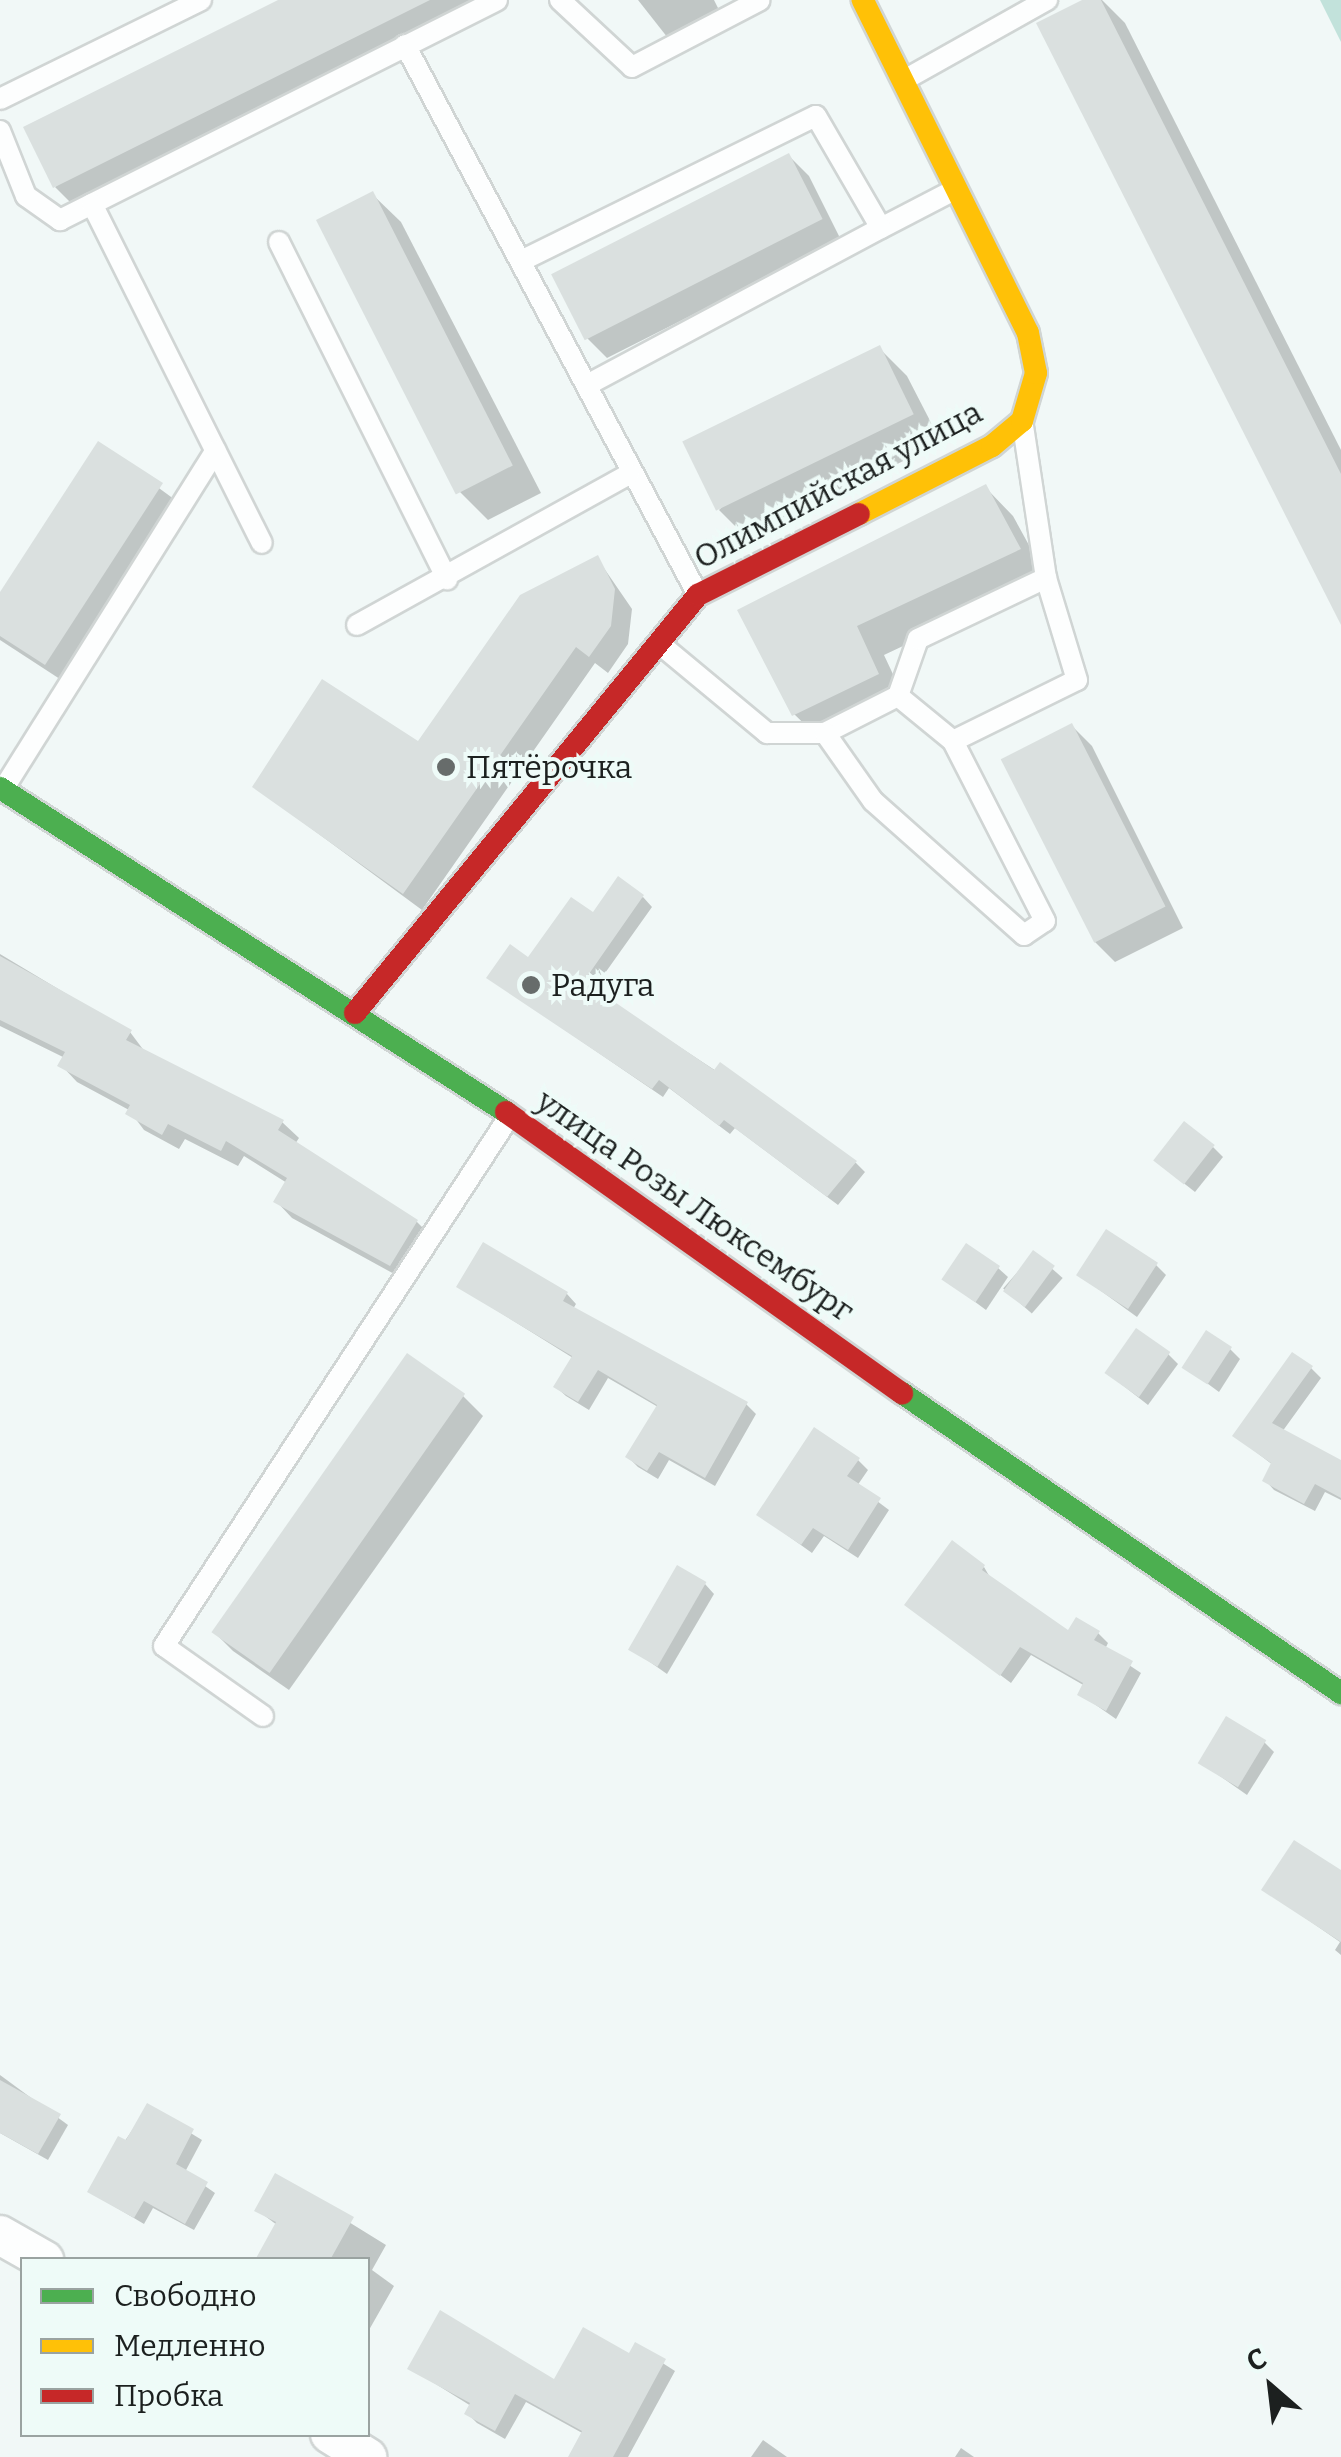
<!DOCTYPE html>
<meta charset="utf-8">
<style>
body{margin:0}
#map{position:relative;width:1341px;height:2457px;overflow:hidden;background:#f1f8f7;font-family:Bitter,serif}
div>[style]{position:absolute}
.green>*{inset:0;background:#c2e2db}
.shadow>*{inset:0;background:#0003;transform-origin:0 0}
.building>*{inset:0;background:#dae0df;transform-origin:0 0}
.roads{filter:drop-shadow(2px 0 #d0d5d4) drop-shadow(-2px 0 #d0d5d4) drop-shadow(0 2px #d0d5d4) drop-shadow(0 -2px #d0d5d4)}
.lane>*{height:20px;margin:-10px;padding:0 10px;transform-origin:10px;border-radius:10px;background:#fdfefe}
.street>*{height:38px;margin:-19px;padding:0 19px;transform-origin:19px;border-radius:19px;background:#fdfefe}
.fast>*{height:22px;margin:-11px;padding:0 11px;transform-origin:11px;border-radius:11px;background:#4caf50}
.slow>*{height:22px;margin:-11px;padding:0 11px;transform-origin:11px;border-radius:11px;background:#ffc107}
.jam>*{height:22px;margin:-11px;padding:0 11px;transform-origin:11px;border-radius:11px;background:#c62828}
.dots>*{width:28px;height:28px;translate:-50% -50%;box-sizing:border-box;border:5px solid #eefbf8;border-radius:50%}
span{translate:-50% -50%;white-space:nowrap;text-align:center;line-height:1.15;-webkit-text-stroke:8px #eefbf8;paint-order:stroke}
.street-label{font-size:32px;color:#1c201f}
.poi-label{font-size:32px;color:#1c201f}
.left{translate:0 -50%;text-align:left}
.legend{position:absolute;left:20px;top:2257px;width:350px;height:180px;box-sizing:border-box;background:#eefbf8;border:2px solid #9aa3a1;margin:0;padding:12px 18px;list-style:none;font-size:30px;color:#1c201f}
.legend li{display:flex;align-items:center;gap:20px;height:50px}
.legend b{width:50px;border:2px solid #9aa3a1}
.north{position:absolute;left:1221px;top:2337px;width:100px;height:100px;-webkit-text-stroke:8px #eefbf8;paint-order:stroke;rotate:332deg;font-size:28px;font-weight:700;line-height:40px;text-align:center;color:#1c201f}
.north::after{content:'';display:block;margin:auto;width:35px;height:45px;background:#1c201f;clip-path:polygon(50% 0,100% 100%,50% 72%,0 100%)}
</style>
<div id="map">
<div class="green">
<i style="clip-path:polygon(1320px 0,1341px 0,1341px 42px)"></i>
</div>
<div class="shadow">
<i style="clip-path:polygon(284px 0,476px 0,75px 207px,55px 187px)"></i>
<i style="clip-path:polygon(638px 0,714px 0,725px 22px,675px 47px)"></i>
<i style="clip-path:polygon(1087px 0,1102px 0,1125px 23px,1341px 450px,1341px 620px)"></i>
<i style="clip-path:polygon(789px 156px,809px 176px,841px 240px,607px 358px,587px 338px)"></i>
<i style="clip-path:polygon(372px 194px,401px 222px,541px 493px,488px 520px,460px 492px)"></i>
<i style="clip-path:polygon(879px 348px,907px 376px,941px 442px,748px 539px,719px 510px)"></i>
<i style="clip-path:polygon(99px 444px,182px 505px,66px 683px,0 640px,0 597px)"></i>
<i style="clip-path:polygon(985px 487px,1013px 516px,1047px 578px,884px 655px,906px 702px,823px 742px,794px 714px,741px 611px)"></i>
<i style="clip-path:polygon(597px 558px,632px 609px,628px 644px,608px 673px,595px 663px,422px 910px,255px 787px,419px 745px)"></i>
<i style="clip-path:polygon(1072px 726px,1092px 746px,1183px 928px,1115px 962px,1095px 942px,1004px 760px)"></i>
<i style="clip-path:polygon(643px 897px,652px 907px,593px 990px,856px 1163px,865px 1172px,838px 1205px,735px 1128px,730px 1134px,669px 1088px,663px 1097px,489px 978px,529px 960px,593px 916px)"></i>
<i style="clip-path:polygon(0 954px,130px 1032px,145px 1052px,282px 1122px,299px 1138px,295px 1144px,417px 1222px,433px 1238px,407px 1281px,292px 1218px,276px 1201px,287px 1183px,244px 1156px,238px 1166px,185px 1139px,179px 1149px,144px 1130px,129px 1110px,77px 1082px,61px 1065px,65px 1058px,0 1026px)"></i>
<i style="clip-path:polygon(1213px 1147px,1223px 1157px,1195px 1192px,1167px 1170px)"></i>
<i style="left:1034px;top:1253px;width:38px;height:47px;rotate:41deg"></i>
<i style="clip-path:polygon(1156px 1265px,1166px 1275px,1137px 1317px,1079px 1275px)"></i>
<i style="clip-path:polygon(998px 1268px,1008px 1277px,986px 1310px,944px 1279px)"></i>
<i style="clip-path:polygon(459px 1287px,567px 1294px,576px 1304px,573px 1309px,746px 1404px,756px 1414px,715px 1486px,669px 1460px,658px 1479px,638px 1467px,628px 1457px,658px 1407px,608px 1378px,589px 1410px,566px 1396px,556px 1387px,573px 1358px)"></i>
<i style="clip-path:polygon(1230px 1349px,1240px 1359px,1219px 1392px,1185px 1367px)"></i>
<i style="clip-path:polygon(1168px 1354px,1178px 1364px,1148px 1405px,1107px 1373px)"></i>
<i style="clip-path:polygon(1311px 1368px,1321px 1378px,1282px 1432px,1341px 1463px,1341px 1500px,1325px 1492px,1315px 1511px,1274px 1490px,1265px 1480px,1273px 1465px,1235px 1436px)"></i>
<i style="clip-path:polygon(463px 1396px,483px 1416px,289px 1690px,233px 1651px,213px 1631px)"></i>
<i style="clip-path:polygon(858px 1460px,868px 1470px,857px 1486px,889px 1510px,858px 1558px,824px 1536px,812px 1553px,759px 1515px)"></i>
<i style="clip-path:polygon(984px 1567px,991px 1579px,1069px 1634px,1098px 1633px,1108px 1643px,1105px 1649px,1141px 1673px,1116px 1719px,1080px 1694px,1085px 1686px,1031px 1655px,1011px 1683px,907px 1605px)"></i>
<i style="clip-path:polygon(705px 1584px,714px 1594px,667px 1674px,630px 1648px)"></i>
<i style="clip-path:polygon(1264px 1742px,1274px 1752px,1247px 1795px,1200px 1762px)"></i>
<i style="clip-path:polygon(1341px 1872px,1341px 1955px,1335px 1950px,1340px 1942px,1265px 1890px)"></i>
<i style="clip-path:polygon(0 2075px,68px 2125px,48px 2160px,0 2133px)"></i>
<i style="clip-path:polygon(148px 2107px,202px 2140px,185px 2172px,215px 2193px,194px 2230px,153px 2208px,144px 2224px,90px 2192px)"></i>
<i style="clip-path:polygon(276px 2177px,386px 2245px,372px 2270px,394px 2286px,369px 2330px,368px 2260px,261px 2260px,277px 2225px,257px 2210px)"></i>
<i style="clip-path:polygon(636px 2346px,675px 2371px,628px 2457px,571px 2457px,584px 2434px,526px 2402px,505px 2439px,477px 2423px,467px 2413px,471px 2406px,410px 2368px,555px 2382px,630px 2356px)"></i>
<i style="clip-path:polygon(763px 2440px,787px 2457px,751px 2457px)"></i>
<i style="clip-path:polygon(961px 2448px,974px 2457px,955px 2457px)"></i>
</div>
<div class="building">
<i style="clip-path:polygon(278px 0,430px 0,53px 188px,23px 127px)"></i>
<i style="clip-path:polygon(1082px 0,1101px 0,1341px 474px,1341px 625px,1036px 23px)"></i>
<i style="left:789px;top:153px;width:74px;height:267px;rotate:63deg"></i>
<i style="left:373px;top:191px;width:308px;height:64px;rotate:63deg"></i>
<i style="left:880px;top:345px;width:77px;height:220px;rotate:64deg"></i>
<i style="clip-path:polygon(98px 441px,163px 483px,45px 665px,0 636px,0 592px)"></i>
<i style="clip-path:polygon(986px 484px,1021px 549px,857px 626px,879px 674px,792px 716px,737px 610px)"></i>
<i style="clip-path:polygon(598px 555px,615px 589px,611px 626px,589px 657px,576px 647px,403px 894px,252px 787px,322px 679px,418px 741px,520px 595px)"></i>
<i style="left:1072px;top:723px;width:206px;height:80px;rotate:63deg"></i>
<i style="clip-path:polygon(618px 876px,644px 895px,584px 981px,714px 1070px,720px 1062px,857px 1161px,827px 1197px,724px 1120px,719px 1126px,659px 1080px,652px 1089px,486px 978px,510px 944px,528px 957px,571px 897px,593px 912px)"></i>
<i style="clip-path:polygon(0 956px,132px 1030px,126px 1040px,284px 1120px,278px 1130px,418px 1220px,390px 1266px,273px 1202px,287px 1178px,226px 1141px,221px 1151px,168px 1124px,162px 1135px,125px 1114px,130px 1105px,57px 1066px,65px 1052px,0 1020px)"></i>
<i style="left:1184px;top:1121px;width:39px;height:50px;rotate:38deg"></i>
<i style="left:1106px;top:1229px;width:62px;height:55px;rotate:33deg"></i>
<i style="clip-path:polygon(483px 1242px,568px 1292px,563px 1301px,748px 1402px,705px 1478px,659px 1452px,647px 1471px,625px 1457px,657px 1405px,598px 1370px,578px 1402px,553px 1387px,572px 1356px,456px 1287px)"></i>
<i style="left:966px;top:1243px;width:41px;height:44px;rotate:34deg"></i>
<i style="left:1033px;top:1250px;width:27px;height:51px;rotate:36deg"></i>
<i style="left:1136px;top:1328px;width:42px;height:55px;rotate:35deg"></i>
<i style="left:1206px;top:1330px;width:31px;height:45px;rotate:33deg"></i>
<i style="clip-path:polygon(1292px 1352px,1313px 1366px,1272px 1423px,1341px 1460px,1341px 1498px,1315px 1484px,1304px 1504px,1262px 1481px,1271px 1463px,1232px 1436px)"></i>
<i style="left:407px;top:1353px;width:71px;height:341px;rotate:35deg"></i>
<i style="clip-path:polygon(814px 1427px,860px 1458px,847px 1476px,881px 1498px,848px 1550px,813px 1528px,801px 1545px,756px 1515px)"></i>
<i style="clip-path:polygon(952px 1540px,985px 1565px,982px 1570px,1068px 1630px,1076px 1617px,1100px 1631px,1094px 1640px,1133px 1661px,1106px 1711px,1077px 1695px,1083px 1683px,1020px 1647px,1000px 1676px,904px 1605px)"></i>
<i style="left:677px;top:1565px;width:34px;height:98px;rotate:30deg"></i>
<i style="left:1226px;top:1716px;width:47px;height:55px;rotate:31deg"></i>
<i style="clip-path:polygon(1294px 1840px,1341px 1870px,1341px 1942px,1261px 1890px)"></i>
<i style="clip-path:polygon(0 2080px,61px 2114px,38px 2154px,0 2133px)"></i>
<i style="clip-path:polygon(147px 2103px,194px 2129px,176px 2164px,208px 2182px,185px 2224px,144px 2201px,134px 2218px,87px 2192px,118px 2136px,126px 2140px)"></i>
<i style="clip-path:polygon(275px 2173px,354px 2217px,330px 2260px,255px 2260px,276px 2222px,254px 2211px)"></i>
<i style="clip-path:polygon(440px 2310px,554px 2379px,583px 2327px,629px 2353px,635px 2342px,666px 2359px,613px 2457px,568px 2457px,582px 2431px,515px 2394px,495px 2431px,464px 2414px,470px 2403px,407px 2369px)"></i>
</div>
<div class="roads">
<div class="lane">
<i style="left:560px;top:0;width:98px;rotate:42.9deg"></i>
<i style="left:632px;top:67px;width:144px;rotate:-27.6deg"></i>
<i style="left:405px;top:45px;width:623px;rotate:61.95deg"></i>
<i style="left:906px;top:79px;width:162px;rotate:-29.3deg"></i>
<i style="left:0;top:99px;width:224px;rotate:-26.2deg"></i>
<i style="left:0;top:131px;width:70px;rotate:68.2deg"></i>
<i style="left:26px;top:196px;width:42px;rotate:35.2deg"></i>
<i style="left:60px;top:220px;width:489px;rotate:-26.7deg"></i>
<i style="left:92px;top:204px;width:379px;rotate:63.4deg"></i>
<i style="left:881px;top:228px;width:82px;rotate:-27.5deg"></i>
<i style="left:279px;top:242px;width:377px;rotate:63.5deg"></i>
<i style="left:523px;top:260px;width:326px;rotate:-26.2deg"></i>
<i style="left:816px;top:116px;width:129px;rotate:59.9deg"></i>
<i style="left:881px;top:228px;width:333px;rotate:151.9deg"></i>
<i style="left:357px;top:625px;width:311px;rotate:-29deg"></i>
<i style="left:661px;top:645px;width:138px;rotate:39.7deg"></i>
<i style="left:767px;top:733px;width:58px"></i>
<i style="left:825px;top:733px;width:82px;rotate:-26.9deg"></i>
<i style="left:898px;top:696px;width:60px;rotate:-70.7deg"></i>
<i style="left:918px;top:639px;width:142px;rotate:-25.5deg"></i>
<i style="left:825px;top:733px;width:83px;rotate:54.8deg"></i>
<i style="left:873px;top:801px;width:202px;rotate:41.6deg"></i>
<i style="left:1024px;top:935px;width:25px;rotate:-34deg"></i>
<i style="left:1045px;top:921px;width:202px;rotate:-117.1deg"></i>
<i style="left:953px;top:741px;width:71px;rotate:-140.7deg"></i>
<i style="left:953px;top:741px;width:138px;rotate:-26.2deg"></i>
<i style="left:1077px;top:680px;width:107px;rotate:-106.9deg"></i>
<i style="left:1046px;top:578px;width:154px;rotate:-98.6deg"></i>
<i style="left:4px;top:788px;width:398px;rotate:-57.9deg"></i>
<i style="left:263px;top:1716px;width:121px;rotate:-144.7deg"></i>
<i style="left:164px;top:1646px;width:632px;rotate:-56.89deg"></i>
</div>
<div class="street">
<i style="left:0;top:2235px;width:51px;rotate:29.6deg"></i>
<i style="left:330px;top:2434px;width:44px;rotate:31.9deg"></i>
</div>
<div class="fast">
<i style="left:0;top:788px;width:601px;rotate:32.63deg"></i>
<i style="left:902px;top:1393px;width:532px;rotate:34.35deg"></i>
</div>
<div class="slow">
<i style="left:859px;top:514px;width:149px;rotate:-27.1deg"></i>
<i style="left:992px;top:446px;width:39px;rotate:-40deg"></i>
<i style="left:1022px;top:421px;width:50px;rotate:-73.7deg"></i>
<i style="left:1036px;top:373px;width:41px;rotate:-101.3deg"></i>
<i style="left:1028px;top:333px;width:372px;rotate:-116.4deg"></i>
</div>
<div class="jam">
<i style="left:355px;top:1013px;width:541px;rotate:-50.63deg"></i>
<i style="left:698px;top:595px;width:180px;rotate:-26.7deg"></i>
<i style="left:506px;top:1112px;width:486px;rotate:35.4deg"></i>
</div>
</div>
<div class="dots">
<i style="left:446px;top:767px;background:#676c6b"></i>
<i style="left:531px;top:985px;background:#676c6b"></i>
</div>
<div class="street-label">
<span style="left:838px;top:485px;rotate:-28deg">Олимпийская улица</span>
<span style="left:695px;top:1206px;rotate:35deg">улица Розы Люксембург</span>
</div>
<div class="poi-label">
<span class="left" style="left:466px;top:767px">Пятёрочка</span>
<span class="left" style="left:551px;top:985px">Радуга</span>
</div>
<ul class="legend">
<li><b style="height:12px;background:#4caf50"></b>Свободно</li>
<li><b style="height:12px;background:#ffc107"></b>Медленно</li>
<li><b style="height:12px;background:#c62828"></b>Пробка</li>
</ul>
<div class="north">С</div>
</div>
